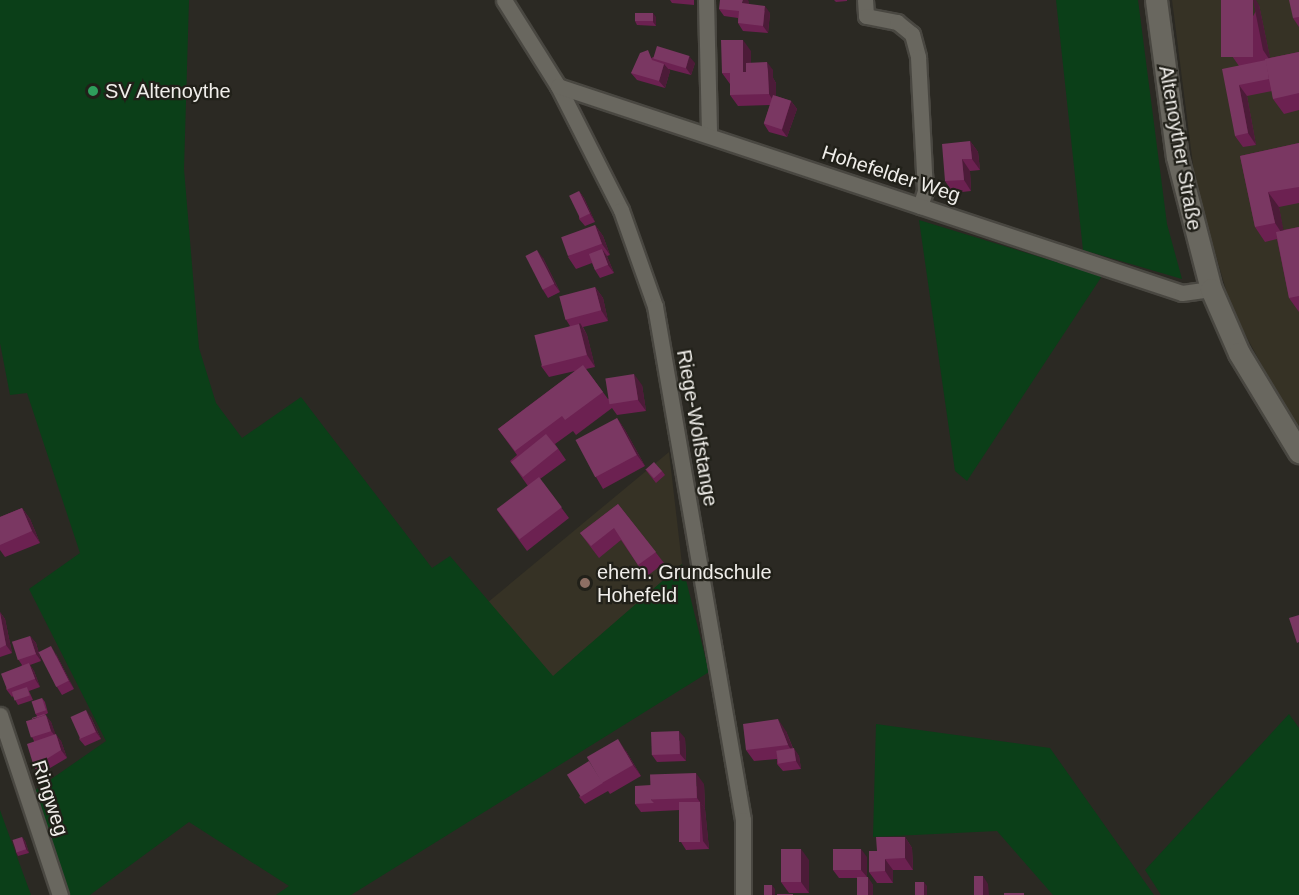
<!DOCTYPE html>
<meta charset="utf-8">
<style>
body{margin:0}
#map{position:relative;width:1299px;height:895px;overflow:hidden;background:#2b2923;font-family:Helvetica,sans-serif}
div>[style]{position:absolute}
.built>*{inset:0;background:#363225}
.green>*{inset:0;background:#0b3f18}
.roads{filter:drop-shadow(2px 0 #494741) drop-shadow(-2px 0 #494741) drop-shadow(0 2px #494741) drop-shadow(0 -2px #494741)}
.minor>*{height:15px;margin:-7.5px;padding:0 7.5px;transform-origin:7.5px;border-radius:7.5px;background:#69675f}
.secondary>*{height:21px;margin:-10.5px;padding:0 10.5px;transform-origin:10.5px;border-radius:10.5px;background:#69675f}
.wall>*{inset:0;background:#6c2151}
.shaded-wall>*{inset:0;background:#4c1b38}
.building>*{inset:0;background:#7a3762;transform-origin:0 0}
.dots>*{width:16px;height:16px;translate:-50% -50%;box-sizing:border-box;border:3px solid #212019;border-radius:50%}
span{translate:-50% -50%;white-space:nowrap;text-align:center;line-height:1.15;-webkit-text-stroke:4.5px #212019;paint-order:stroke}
.poi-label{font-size:20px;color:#f0eeea}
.left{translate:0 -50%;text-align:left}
.street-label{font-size:20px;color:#f0eeea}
</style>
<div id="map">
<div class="built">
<i style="clip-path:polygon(1172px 0,1299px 0,1299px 434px,1232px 310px,1196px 188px)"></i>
<i style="clip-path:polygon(669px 452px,682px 564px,553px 677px,487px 603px)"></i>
</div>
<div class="green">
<i style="clip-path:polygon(0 0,189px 0,184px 169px,199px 348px,216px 403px,242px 438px,301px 397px,432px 568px,450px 556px,553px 676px,682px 564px,709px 672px,351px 895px,276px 895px,289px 886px,189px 822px,90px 895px,70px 895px,34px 791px,106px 741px,29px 589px,80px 553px,27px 393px,10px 395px,0 343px)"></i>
<i style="clip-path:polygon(1056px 0,1138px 0,1167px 224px,1182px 279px,1083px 250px)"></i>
<i style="clip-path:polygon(919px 220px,1102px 276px,967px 481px,955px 471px)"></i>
<i style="clip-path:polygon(1289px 714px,1299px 728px,1299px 895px,1161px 895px,1145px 870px)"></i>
<i style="clip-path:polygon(876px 724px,1050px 748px,1154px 895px,1053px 895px,997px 831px,873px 837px)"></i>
<i style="clip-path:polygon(0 810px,5px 824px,31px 895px,0 895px)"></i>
</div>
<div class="roads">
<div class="minor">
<i style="left:504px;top:0;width:102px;rotate:57.9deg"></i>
<i style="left:558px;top:86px;width:139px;rotate:63.1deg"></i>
<i style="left:621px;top:210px;width:102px;rotate:70.5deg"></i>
<i style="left:655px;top:306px;width:521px;rotate:80.28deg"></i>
<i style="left:743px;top:820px;width:75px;rotate:90deg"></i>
<i style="left:706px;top:0;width:135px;rotate:88.7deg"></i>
<i style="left:865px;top:0;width:16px;rotate:86deg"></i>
<i style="left:866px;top:16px;width:32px;rotate:11deg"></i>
<i style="left:897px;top:22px;width:19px;rotate:39deg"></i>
<i style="left:912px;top:34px;width:24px;rotate:75deg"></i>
<i style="left:918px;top:57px;width:134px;rotate:87deg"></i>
<i style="left:925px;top:191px;width:16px;rotate:108deg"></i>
<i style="left:558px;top:86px;width:657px;rotate:18.35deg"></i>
<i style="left:1182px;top:293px;width:29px;rotate:-8deg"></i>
<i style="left:0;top:715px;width:190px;rotate:71.6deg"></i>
</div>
<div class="secondary">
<i style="left:1156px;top:0;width:158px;rotate:82.4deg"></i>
<i style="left:1177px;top:157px;width:136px;rotate:75.6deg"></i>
<i style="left:1211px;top:289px;width:70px;rotate:66.4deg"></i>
<i style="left:1239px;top:353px;width:116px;rotate:58.8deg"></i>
</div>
</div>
<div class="wall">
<i style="clip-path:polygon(670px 0,694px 0,694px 5px,672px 3px)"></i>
<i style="clip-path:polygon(834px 0,847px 0,847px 1px,836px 2px)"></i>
<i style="clip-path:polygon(1299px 0,1299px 27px,1293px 18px)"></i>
<i style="clip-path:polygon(749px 2px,748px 4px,770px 13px,768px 33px,743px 31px,738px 23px,738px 18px,724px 16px,719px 9px)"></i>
<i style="clip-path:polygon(1259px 5px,1270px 58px,1299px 52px,1299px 110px,1284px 114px,1273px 99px,1272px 91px,1247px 96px,1256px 145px,1243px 147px,1235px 136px,1239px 66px,1232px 56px)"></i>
<i style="clip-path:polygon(656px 17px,656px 26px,637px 25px,635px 21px)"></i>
<i style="clip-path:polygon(751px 51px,751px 63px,773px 70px,773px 78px,776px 83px,776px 96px,791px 101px,797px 109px,787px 137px,769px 132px,764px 124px,770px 105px,738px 106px,730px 95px,730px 84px,722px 73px)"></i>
<i style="clip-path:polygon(653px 57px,695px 63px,691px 75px,668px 69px,670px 71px,665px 88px,637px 80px,631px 73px)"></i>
<i style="clip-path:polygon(970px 141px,978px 152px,980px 170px,970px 171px,971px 191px,953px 193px,945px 181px)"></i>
<i style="clip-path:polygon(1299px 143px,1299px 203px,1279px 207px,1283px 230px,1299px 227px,1299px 312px,1289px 298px,1277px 239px,1265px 242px,1255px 227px,1240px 156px)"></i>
<i style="clip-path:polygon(579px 191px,584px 198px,595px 222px,585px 226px,579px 219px)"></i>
<i style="clip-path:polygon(595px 225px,603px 236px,610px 255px,607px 256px,614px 273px,600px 278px,595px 270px,592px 263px,576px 269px,568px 257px)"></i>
<i style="clip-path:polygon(543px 258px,560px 292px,548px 298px,543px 290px)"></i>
<i style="clip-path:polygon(595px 287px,603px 298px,608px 321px,583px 327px,587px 335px,595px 367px,586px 369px,608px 399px,642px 385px,646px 411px,617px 415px,612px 408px,576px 435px,573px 431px,555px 444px,566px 460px,540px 479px,569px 518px,527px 551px,497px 510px,528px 486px,510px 461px,517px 455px,498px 429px,575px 371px,549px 377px,541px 366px,570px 326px,565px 318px)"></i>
<i style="clip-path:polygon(617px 418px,625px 430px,645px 466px,603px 489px,596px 477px)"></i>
<i style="clip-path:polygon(645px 469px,662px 471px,665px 475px,656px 483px)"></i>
<i style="clip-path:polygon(618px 504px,664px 563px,646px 577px,621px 540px,599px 558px,580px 533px)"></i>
<i style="clip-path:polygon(22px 508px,30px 519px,40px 543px,5px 557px,0 550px,0 517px)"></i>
<i style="clip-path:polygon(0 612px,5px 619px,12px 653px,0 657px)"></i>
<i style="clip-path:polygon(30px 636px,36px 643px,41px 661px,30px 665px,34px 671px,40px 687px,29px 691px,33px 700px,18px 705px,13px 696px,12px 697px,6px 689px,22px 665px,18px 659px)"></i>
<i style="clip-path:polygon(56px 654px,74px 689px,62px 695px,57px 687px)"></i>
<i style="clip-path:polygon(42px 698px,45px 702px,48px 713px,45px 715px,51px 722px,55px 734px,61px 741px,67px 758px,40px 774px,34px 767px,34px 741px,32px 737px,37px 716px,35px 713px)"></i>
<i style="clip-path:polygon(91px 717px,101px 739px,85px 746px,79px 739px)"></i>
<i style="clip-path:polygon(786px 731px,793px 748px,799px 756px,801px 769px,783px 771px,777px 764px,777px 759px,754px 761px,746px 750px)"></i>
<i style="clip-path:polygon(685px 738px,686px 761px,657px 762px,652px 755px)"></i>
<i style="clip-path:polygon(626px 751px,641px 776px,610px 794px,608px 791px,585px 804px,579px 797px)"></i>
<i style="clip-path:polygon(704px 784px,705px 809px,709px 849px,686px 850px,681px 842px,680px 810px,641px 812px,635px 804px)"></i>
<i style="clip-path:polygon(22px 837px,25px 841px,29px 853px,18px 856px,16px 852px)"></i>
<i style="clip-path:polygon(905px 837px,912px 848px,913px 870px,893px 870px,893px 883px,877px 883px,869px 872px,877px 851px)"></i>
<i style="clip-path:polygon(867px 857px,867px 877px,873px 885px,857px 878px,839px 878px,833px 870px)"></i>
<i style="clip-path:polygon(809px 860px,809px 893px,789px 893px,781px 882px)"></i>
</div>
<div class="shaded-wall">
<i style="clip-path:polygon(743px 0,748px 0,749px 2px,748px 11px,742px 3px)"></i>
<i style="clip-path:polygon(1253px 0,1256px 0,1259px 5px,1271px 62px,1263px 50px)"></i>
<i style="clip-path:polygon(765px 6px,770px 13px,768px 33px,763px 26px)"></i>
<i style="clip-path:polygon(653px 13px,656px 17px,656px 26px,653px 22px)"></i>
<i style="clip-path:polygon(743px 40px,751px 51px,751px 76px,743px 72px)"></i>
<i style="clip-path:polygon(689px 56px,695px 63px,691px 75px,686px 68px)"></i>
<i style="clip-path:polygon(767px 62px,773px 70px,773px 78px,776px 83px,776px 105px,769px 94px)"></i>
<i style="clip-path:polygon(664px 64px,670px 71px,665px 88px,659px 81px)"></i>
<i style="clip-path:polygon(1239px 85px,1247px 96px,1256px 145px,1248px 133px)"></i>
<i style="clip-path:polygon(791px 101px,797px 109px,787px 137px,782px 130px)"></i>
<i style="clip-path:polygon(970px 141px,978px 152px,980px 170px,972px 159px)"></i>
<i style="clip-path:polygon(962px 159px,970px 171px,971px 191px,964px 180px)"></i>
<i style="clip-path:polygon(579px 191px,584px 198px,595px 222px,590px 214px)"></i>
<i style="clip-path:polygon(1268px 192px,1279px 207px,1285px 238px,1275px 223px)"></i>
<i style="clip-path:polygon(595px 225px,603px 236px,610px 255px,602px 244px)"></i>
<i style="clip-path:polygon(602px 249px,607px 256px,614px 273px,608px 265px)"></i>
<i style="clip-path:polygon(537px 250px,543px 258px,560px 292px,554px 284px)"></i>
<i style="clip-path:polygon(595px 287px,603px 298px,608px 321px,601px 310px)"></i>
<i style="clip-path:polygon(580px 323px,587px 335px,595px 367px,587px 355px,579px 324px)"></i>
<i style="clip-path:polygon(634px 374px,642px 385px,646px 411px,638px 400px)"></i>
<i style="clip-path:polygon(617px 418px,625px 430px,645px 466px,637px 455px)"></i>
<i style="clip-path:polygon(22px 508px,30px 519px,40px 543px,32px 531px)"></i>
<i style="clip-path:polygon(0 612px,5px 619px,12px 653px,6px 645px)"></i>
<i style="clip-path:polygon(30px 636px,36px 643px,41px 661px,36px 654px)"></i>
<i style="clip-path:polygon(51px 646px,56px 654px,74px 689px,69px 681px)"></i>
<i style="clip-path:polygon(29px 663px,34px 671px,40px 687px,35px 679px)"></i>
<i style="clip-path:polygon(86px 710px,91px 717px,101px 739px,96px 732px)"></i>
<i style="clip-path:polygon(46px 715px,51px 722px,57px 738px,51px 731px)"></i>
<i style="clip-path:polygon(778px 719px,786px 731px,795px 754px,794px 748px,799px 756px,801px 769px,796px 761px,795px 756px,788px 745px)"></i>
<i style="clip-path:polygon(679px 731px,685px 738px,686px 761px,680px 754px)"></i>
<i style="clip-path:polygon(56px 734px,61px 741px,67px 758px,61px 750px)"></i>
<i style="clip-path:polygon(618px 739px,626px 751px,641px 776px,633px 765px)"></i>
<i style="clip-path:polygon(696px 773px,704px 784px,705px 809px,697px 798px)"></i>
<i style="clip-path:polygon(700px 802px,705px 809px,709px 849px,703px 841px)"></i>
<i style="clip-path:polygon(22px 837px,25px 841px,29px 853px,26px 849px)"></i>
<i style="clip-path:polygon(905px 837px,912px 848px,913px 870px,905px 858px)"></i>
<i style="clip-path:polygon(801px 849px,809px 860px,809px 893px,801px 882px)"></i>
<i style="clip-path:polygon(861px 849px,867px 857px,867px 877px,861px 870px)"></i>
<i style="clip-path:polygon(885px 859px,893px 870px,893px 883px,885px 871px)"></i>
<i style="clip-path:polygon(983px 876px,988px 884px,989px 895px,983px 895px)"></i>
<i style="clip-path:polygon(868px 877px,873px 885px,873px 895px,868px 895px)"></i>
<i style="clip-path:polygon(924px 882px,927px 886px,927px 895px,924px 895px)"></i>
<i style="clip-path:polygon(772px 885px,775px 889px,775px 895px,772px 895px)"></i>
</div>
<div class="building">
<i style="clip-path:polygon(720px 0,743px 0,742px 3px,765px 6px,763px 26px,738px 23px,739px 11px,719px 9px)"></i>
<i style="left:1221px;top:0;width:32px;height:57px"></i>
<i style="clip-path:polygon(1289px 0,1299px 0,1299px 17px,1293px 18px)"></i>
<i style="left:635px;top:13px;width:18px;height:8px"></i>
<i style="clip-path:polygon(721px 40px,743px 40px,743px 72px,768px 72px,769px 94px,730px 95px,730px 73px,722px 73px)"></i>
<i style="left:657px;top:46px;width:34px;height:13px;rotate:17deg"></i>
<i style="clip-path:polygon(648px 50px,652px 60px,664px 64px,659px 81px,631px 73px,640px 53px)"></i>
<i style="clip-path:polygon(1299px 52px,1299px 93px,1273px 99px,1265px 59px)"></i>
<i style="clip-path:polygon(1266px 60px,1269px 79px,1239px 85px,1248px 133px,1235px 136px,1222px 69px)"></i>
<i style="clip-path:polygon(767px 62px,768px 72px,746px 72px,746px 63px)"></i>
<i style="left:773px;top:95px;width:19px;height:30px;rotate:18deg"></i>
<i style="clip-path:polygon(970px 141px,972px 159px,962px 159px,964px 180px,945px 181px,942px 144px)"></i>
<i style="clip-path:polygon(1299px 143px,1299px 187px,1268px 192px,1275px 223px,1255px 227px,1240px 156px)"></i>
<i style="left:579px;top:191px;width:25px;height:11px;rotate:64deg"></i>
<i style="left:595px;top:225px;width:20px;height:36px;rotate:70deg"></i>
<i style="clip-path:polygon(1299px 227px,1299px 296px,1289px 298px,1276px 232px)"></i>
<i style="left:602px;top:249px;width:17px;height:14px;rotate:69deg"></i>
<i style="left:537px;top:250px;width:38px;height:13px;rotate:63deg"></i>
<i style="left:595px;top:287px;width:24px;height:37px;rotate:75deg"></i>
<i style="left:579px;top:324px;width:32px;height:46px;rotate:76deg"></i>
<i style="clip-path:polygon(583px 365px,603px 392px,565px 420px,562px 416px,515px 451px,498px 429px)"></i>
<i style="left:634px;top:374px;width:26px;height:29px;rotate:81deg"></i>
<i style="left:617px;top:418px;width:42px;height:47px;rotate:62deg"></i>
<i style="left:546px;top:434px;width:19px;height:45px;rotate:51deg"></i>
<i style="left:654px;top:462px;width:12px;height:11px;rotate:48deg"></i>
<i style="left:539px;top:477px;width:38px;height:53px;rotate:53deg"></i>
<i style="clip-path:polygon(618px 504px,656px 552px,638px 565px,614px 528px,591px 546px,580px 533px)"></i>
<i style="clip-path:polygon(22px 508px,32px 531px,0 545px,0 517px)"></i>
<i style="clip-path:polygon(0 613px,6px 645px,0 648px)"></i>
<i style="clip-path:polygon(1299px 615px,1299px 642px,1297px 643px,1289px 618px)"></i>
<i style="left:30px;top:636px;width:19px;height:19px;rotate:72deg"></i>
<i style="left:51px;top:646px;width:39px;height:14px;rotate:63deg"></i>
<i style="left:29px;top:663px;width:17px;height:30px;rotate:69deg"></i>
<i style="left:27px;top:687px;width:9px;height:16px;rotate:72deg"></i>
<i style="left:42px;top:698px;width:13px;height:11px;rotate:72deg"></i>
<i style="left:86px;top:710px;width:24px;height:17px;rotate:66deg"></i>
<i style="clip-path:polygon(44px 714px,45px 715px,32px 719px,32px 718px)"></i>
<i style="left:46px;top:715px;width:17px;height:21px;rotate:73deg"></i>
<i style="clip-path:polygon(778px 719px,788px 745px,746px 750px,743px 724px)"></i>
<i style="left:679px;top:731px;width:23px;height:28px;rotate:88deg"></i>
<i style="clip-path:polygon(56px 734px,61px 750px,34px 767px,27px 744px)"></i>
<i style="left:618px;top:739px;width:30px;height:36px;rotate:60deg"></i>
<i style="left:794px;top:748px;width:13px;height:18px;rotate:81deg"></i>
<i style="left:589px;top:761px;width:26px;height:26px;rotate:58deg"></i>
<i style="left:696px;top:773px;width:25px;height:46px;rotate:88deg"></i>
<i style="clip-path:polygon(651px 785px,651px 800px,654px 803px,635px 804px,635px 786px)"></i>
<i style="left:679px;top:802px;width:21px;height:40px"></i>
<i style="left:22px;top:837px;width:13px;height:10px;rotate:72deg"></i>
<i style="clip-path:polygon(876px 837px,905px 837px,905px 858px,885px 859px,885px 871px,869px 872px,869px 851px,877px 851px)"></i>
<i style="left:781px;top:849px;width:20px;height:33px"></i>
<i style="left:861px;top:849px;width:21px;height:28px;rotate:90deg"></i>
<i style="left:974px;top:876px;width:9px;height:19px"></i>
<i style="left:868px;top:877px;width:18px;height:11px;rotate:90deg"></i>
<i style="left:915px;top:882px;width:9px;height:13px"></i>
<i style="left:764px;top:885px;width:8px;height:10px"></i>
<i style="left:1004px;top:893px;width:20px;height:2px"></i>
<i style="left:777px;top:894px;width:16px;height:1px"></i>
</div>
<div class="dots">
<i style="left:93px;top:91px;background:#2e9e5b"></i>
<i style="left:585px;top:583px;background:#8d6e63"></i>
</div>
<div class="poi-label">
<span class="left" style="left:105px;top:91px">SV Altenoythe</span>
<span class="left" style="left:597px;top:584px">ehem. Grundschule<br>Hohefeld</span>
</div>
<div class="street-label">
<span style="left:1180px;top:148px;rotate:80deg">Altenoyther Straße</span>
<span style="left:891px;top:174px;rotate:18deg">Hohefelder Weg</span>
<span style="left:697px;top:428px;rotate:80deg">Riege-Wolfstange</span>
<span style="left:50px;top:798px;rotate:72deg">Ringweg</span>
</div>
</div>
